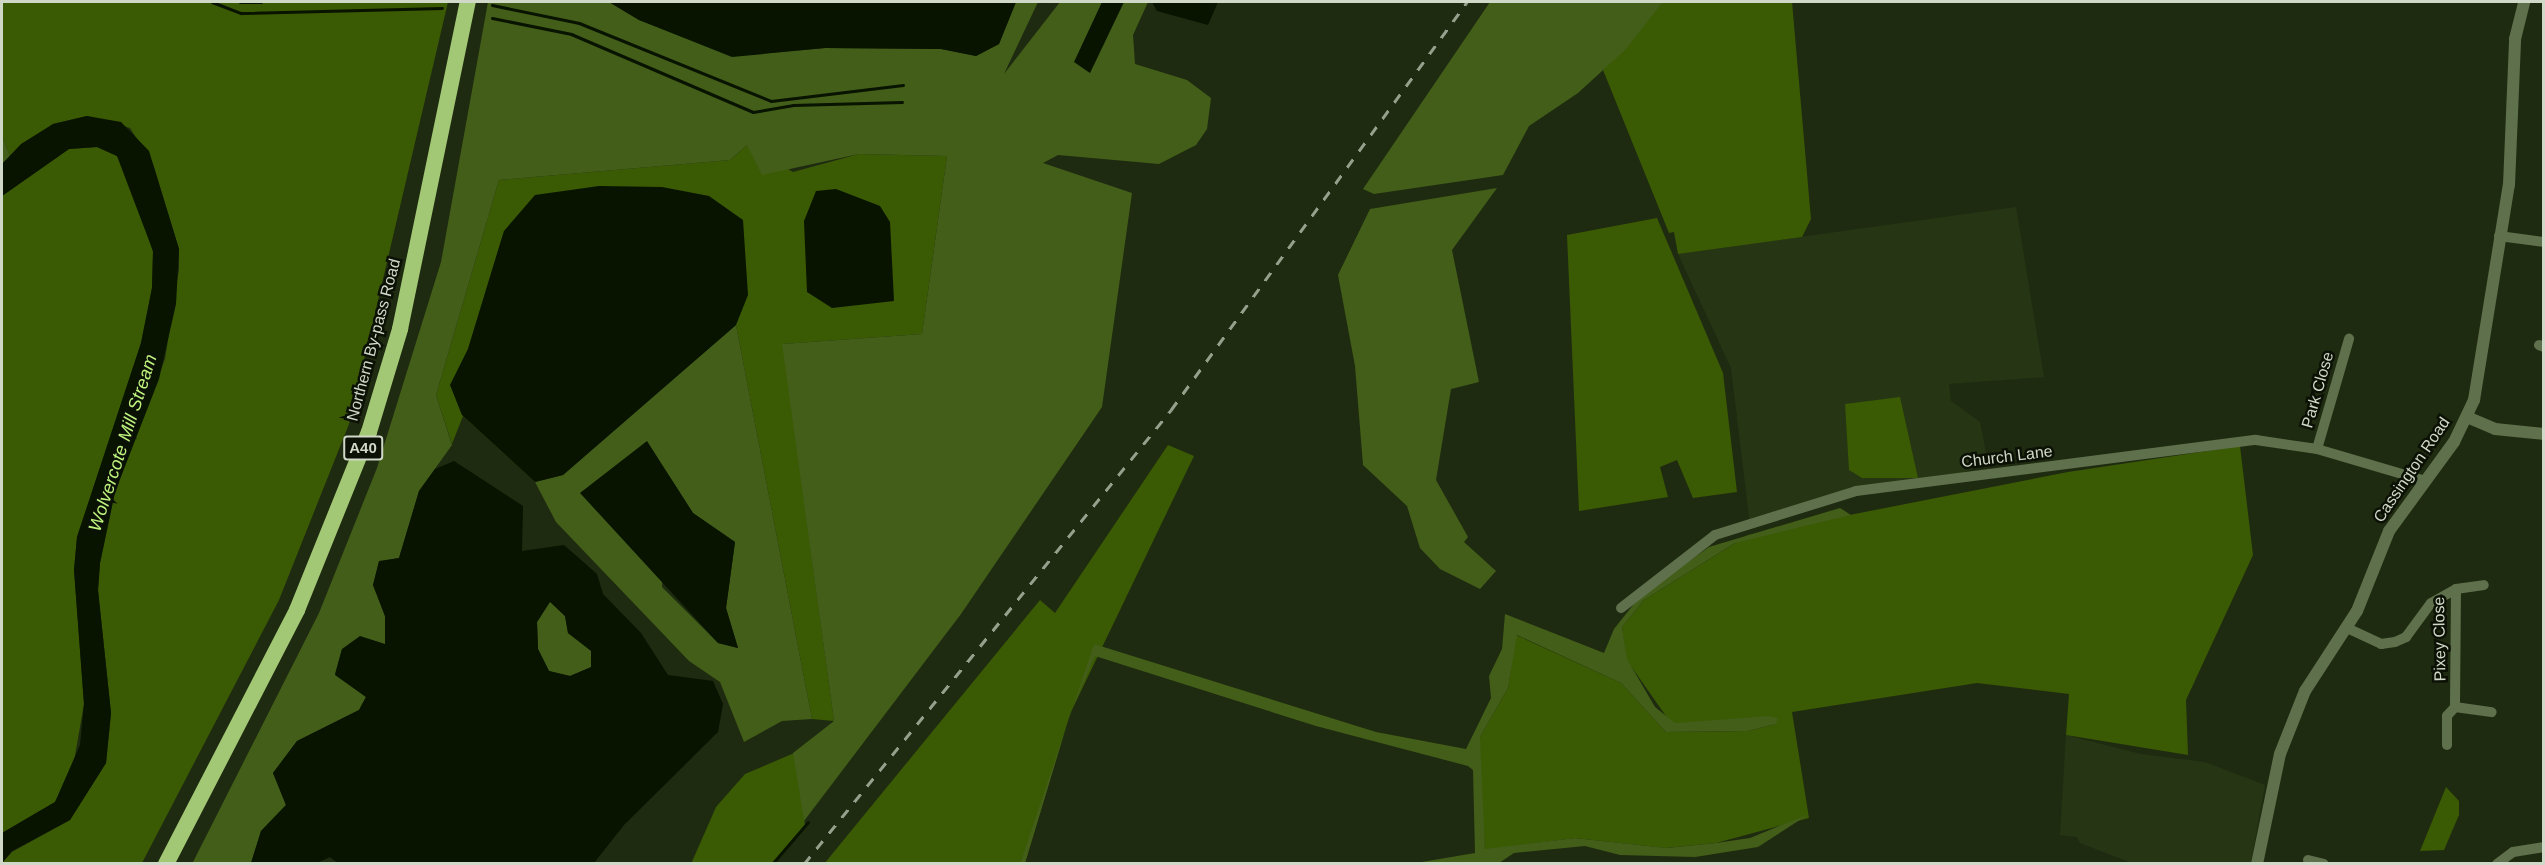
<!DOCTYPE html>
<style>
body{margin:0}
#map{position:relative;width:2545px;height:865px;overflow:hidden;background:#1f2b10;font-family:Arial,sans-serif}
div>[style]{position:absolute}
.built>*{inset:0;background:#263514}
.green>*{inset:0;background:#3b5a04}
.forest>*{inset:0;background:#425e18}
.water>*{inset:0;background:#081300}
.stream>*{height:3px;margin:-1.5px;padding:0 1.5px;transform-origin:1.5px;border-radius:1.5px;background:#081300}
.minor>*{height:10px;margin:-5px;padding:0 5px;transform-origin:5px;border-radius:5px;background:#5f704c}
.tertiary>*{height:12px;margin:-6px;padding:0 6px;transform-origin:6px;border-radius:6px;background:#5f704c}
.trunk>*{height:16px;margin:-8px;padding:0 8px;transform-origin:8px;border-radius:8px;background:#a2c876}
.rail>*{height:3px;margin-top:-1.5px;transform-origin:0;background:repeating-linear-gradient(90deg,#96a08c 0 10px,transparent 0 20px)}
span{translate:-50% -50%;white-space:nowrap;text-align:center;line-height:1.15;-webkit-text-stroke:5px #0c1106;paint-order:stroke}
.shield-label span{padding:2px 4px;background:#0c1106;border:2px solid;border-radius:4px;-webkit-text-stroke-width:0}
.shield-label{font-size:15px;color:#d0d9c8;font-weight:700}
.street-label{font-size:16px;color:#d0d9c8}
.water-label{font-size:18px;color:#bff57f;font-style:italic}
.frame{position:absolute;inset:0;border:3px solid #d0d9c8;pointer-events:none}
</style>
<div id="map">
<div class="built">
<i style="clip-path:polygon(2016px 207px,2044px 377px,1949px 384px,1951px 401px,1980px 422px,1988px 463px,1944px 480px,1856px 491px,1750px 525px,1731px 368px,1678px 254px)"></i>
<i style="clip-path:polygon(2066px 735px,2141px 754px,2205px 762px,2265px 785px,2251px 863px,2132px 863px,2080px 843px,2077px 837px,2060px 835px)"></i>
</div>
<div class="green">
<i style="clip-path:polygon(2px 2px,448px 2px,349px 424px,279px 600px,142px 863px,2px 863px,12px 852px,70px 820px,106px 763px,111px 713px,98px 590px,100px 563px,115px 492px,165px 359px,179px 269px,179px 249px,153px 164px,130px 128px,87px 116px,53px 124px,10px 156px,2px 136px)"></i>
<i style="clip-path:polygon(1663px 2px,1792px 2px,1811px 219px,1802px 237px,1678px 254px,1674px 232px,1669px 233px,1603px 70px)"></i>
<i style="clip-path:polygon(evenodd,747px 145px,793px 172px,859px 154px,947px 156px,922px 334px,783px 344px,834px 721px,812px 719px,736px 325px,535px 482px,463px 416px,452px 444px,436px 395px,499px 180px,730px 160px,747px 145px,504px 231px,462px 415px,451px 385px,468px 349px,504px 231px)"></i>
<i style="clip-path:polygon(97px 147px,117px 156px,129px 176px,153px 252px,152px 288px,141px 343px,77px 537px,74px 570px,84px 704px,72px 773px,55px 802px,2px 833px,2px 196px,69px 149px)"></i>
<i style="clip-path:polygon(1657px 218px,1723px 373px,1737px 492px,1693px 498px,1677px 460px,1660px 467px,1668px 497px,1579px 511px,1567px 235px)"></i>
<i style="clip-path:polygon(1900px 397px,1918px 478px,1862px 478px,1849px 470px,1845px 404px)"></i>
<i style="clip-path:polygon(1168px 445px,1194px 456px,1070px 714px,1025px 863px,824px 864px,1040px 600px,1055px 613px)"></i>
<i style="clip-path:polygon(2240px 446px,2253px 555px,2186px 700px,2188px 755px,2066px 735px,2069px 694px,1977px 683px,1792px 712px,1809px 818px,1716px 843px,1666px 848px,1575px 838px,1485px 850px,1478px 751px,1480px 737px,1508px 688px,1516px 635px,1621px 683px,1666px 732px,1748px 731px,1776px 724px,1675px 729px,1626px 659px,1622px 627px,1644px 600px,1748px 535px,2068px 472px)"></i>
<i style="clip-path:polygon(799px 751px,805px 828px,774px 863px,691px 864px,716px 807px,745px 774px)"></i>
<i style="clip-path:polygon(2446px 787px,2459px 801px,2459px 815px,2444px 850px,2420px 851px)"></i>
</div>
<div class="forest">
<i style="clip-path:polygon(488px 2px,609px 2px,639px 20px,732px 56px,825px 48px,941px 49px,976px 56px,999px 44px,1016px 2px,1038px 2px,1004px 74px,1060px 2px,1148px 2px,1133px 35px,1135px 64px,1187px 80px,1211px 98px,1207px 129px,1196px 145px,1159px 164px,1058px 155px,1043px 163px,1132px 193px,1102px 407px,961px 614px,804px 821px,793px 753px,834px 721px,782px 344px,922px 334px,947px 156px,859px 154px,762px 175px,747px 145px,730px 160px,499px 180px,436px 395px,452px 445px,419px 491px,399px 558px,379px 562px,373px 585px,385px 616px,385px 645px,342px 649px,335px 674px,366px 697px,359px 710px,297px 741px,273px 773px,286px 805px,261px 831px,251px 863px,192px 864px,319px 613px,377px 468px,441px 262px)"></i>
<i style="clip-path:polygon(1490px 2px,1663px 2px,1625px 50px,1578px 93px,1529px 126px,1503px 175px,1374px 194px,1363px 189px)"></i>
<i style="clip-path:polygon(2px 136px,10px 156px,2px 164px)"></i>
<i style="clip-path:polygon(1497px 188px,1452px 250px,1479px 382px,1451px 389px,1436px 480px,1468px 537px,1464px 542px,1496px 571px,1480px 589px,1440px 569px,1420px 548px,1407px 506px,1363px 465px,1355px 366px,1338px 275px,1370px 209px)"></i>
<i style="clip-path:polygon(evenodd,736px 325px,812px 719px,782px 721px,744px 742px,720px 682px,689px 661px,556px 522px,535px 482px,563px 475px,736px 325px,669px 476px,693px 513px,735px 542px,726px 608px,738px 648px,718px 643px,662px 587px,669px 476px)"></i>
<i style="clip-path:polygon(1840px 508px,1851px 515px,1735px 543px,1644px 600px,1622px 627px,1627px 659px,1655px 707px,1675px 723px,1769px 716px,1778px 718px,1776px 724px,1748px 731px,1666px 732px,1621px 683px,1517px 635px,1508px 688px,1480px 737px,1485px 849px,1575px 838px,1667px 848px,1716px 843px,1750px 838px,1809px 814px,1758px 847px,1695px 857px,1620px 855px,1585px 846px,1514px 853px,1499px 863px,1416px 863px,1475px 853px,1473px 770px,1468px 766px,1316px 726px,1095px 656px,1070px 714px,1025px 863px,1020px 864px,1094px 644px,1376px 732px,1466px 749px,1491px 698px,1489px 676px,1502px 649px,1505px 614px,1604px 653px,1614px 629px,1641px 595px,1709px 547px)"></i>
<i style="clip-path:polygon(550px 601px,565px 616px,568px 633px,592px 651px,592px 667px,570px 676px,549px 671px,538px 649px,537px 622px)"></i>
</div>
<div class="water">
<i style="clip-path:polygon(609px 2px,1016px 2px,999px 44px,976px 56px,941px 49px,825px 48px,732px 57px,639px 20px)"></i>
<i style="clip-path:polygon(1102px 2px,1124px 2px,1090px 73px,1074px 62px)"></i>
<i style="clip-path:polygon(1152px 2px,1218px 2px,1208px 25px,1157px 11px)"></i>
<i style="clip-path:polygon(87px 116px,121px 122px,149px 151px,179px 249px,176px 304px,159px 379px,115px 492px,100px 563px,98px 590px,111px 713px,106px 763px,70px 820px,12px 851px,2px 863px,2px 833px,55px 802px,80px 745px,84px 704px,74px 570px,77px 537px,141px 343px,152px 288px,153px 251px,117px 156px,97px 147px,69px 149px,2px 196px,2px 164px,21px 144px,53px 124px)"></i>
<i style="clip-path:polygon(599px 186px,662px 187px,709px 196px,743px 220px,748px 295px,736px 325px,684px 370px,563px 475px,535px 482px,462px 415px,450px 385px,468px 349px,504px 231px,535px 195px)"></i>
<i style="clip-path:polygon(836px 189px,880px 206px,890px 222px,894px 301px,832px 308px,807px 292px,804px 221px,816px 191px)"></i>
<i style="clip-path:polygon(647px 441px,693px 513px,735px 542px,726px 608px,738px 648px,718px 643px,580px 493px)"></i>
<i style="clip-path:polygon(evenodd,454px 461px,523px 506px,522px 551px,564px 545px,597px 574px,603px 594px,641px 633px,668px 675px,713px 681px,723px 704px,718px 732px,624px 825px,594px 863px,339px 864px,330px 857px,317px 863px,251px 863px,261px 831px,286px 805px,273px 773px,297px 741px,359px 710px,366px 697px,335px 675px,342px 649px,360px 636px,385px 644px,385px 616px,373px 585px,379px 561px,399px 558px,419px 491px,435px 469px,454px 461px,550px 602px,565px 616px,568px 633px,591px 651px,591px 667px,570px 676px,549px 671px,538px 649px,537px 622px,550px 602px)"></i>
</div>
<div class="stream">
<i style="left:212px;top:2px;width:31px;rotate:21deg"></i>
<i style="left:241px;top:13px;width:201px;rotate:-1.4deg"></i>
<i style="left:240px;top:2px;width:21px"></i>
<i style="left:492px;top:5px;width:89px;rotate:11.7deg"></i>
<i style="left:579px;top:23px;width:207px;rotate:22.1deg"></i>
<i style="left:771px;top:101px;width:133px;rotate:-6.9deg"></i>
<i style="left:492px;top:18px;width:81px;rotate:11.4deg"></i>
<i style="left:571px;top:34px;width:198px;rotate:23.2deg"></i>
<i style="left:753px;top:112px;width:41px;rotate:-9.9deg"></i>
<i style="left:793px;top:105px;width:109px;rotate:-1.6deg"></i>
<i style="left:772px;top:864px;width:55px;rotate:-49.4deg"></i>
</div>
<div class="minor">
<i style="left:2499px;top:236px;width:45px;rotate:7.6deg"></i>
<i style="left:2539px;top:345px;width:5px;rotate:22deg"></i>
<i style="left:2317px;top:449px;width:115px;rotate:-73.8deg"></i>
<i style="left:2456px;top:589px;width:28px;rotate:-8deg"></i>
<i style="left:1621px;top:608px;width:119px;rotate:-37.8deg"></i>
<i style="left:1715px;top:535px;width:148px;rotate:-17.3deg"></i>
<i style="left:1856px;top:491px;width:403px;rotate:-7.3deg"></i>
<i style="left:2256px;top:440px;width:62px;rotate:8.4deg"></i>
<i style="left:2317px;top:449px;width:109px;rotate:16.4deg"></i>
<i style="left:2347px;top:628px;width:38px;rotate:25deg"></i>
<i style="left:2381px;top:644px;width:14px;rotate:-8deg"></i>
<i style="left:2395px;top:642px;width:12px;rotate:-24deg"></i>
<i style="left:2406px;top:637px;width:42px;rotate:-53.7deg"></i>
<i style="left:2431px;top:603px;width:29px;rotate:-29deg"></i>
<i style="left:2456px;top:589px;width:118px;rotate:90.5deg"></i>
<i style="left:2455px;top:707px;width:12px;rotate:132deg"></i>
<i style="left:2447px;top:716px;width:29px;rotate:90deg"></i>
<i style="left:2455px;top:707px;width:37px;rotate:8deg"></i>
<i style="left:2308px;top:860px;width:16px;rotate:14deg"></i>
<i style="left:2497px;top:864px;width:20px;rotate:-37deg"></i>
<i style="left:2513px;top:852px;width:31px;rotate:-9deg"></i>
</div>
<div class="tertiary">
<i style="left:2467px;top:417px;width:30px;rotate:23deg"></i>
<i style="left:2495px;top:429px;width:49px;rotate:5.8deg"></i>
<i style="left:2257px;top:864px;width:112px;rotate:-78.2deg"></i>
<i style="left:2280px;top:754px;width:68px;rotate:-68.4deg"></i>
<i style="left:2305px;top:691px;width:95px;rotate:-57deg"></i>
<i style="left:2357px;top:611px;width:86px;rotate:-68.2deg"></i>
<i style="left:2389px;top:531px;width:110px;rotate:-53.9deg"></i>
<i style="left:2454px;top:442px;width:47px;rotate:-64.5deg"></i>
<i style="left:2474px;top:400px;width:218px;rotate:-80.8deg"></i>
<i style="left:2509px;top:185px;width:146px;rotate:-87.6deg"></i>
<i style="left:2515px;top:39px;width:38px;rotate:-76deg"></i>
</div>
<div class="trunk">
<i style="left:166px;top:864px;width:286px;rotate:-62.7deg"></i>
<i style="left:297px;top:610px;width:192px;rotate:-68deg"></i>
<i style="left:369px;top:432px;width:108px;rotate:-73.2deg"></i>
<i style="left:400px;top:329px;width:334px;rotate:-78.3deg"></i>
</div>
<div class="rail">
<i style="left:804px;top:864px;width:584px;rotate:-51.05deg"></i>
<i style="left:1171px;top:410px;width:504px;rotate:-54.04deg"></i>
</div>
<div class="shield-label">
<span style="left:363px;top:448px">A40</span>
</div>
<div class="street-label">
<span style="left:374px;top:340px;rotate:-75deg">Northern By-pass Road</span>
<span style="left:2318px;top:390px;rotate:-74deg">Park Close</span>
<span style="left:2007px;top:457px;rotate:-7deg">Church Lane</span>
<span style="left:2412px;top:470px;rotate:-56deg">Cassington Road</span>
<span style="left:2440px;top:639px;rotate:-91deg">Pixey Close</span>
</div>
<div class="water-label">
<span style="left:123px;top:443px;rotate:-72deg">Wolvercote Mill Stream</span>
</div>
<div class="frame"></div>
</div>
